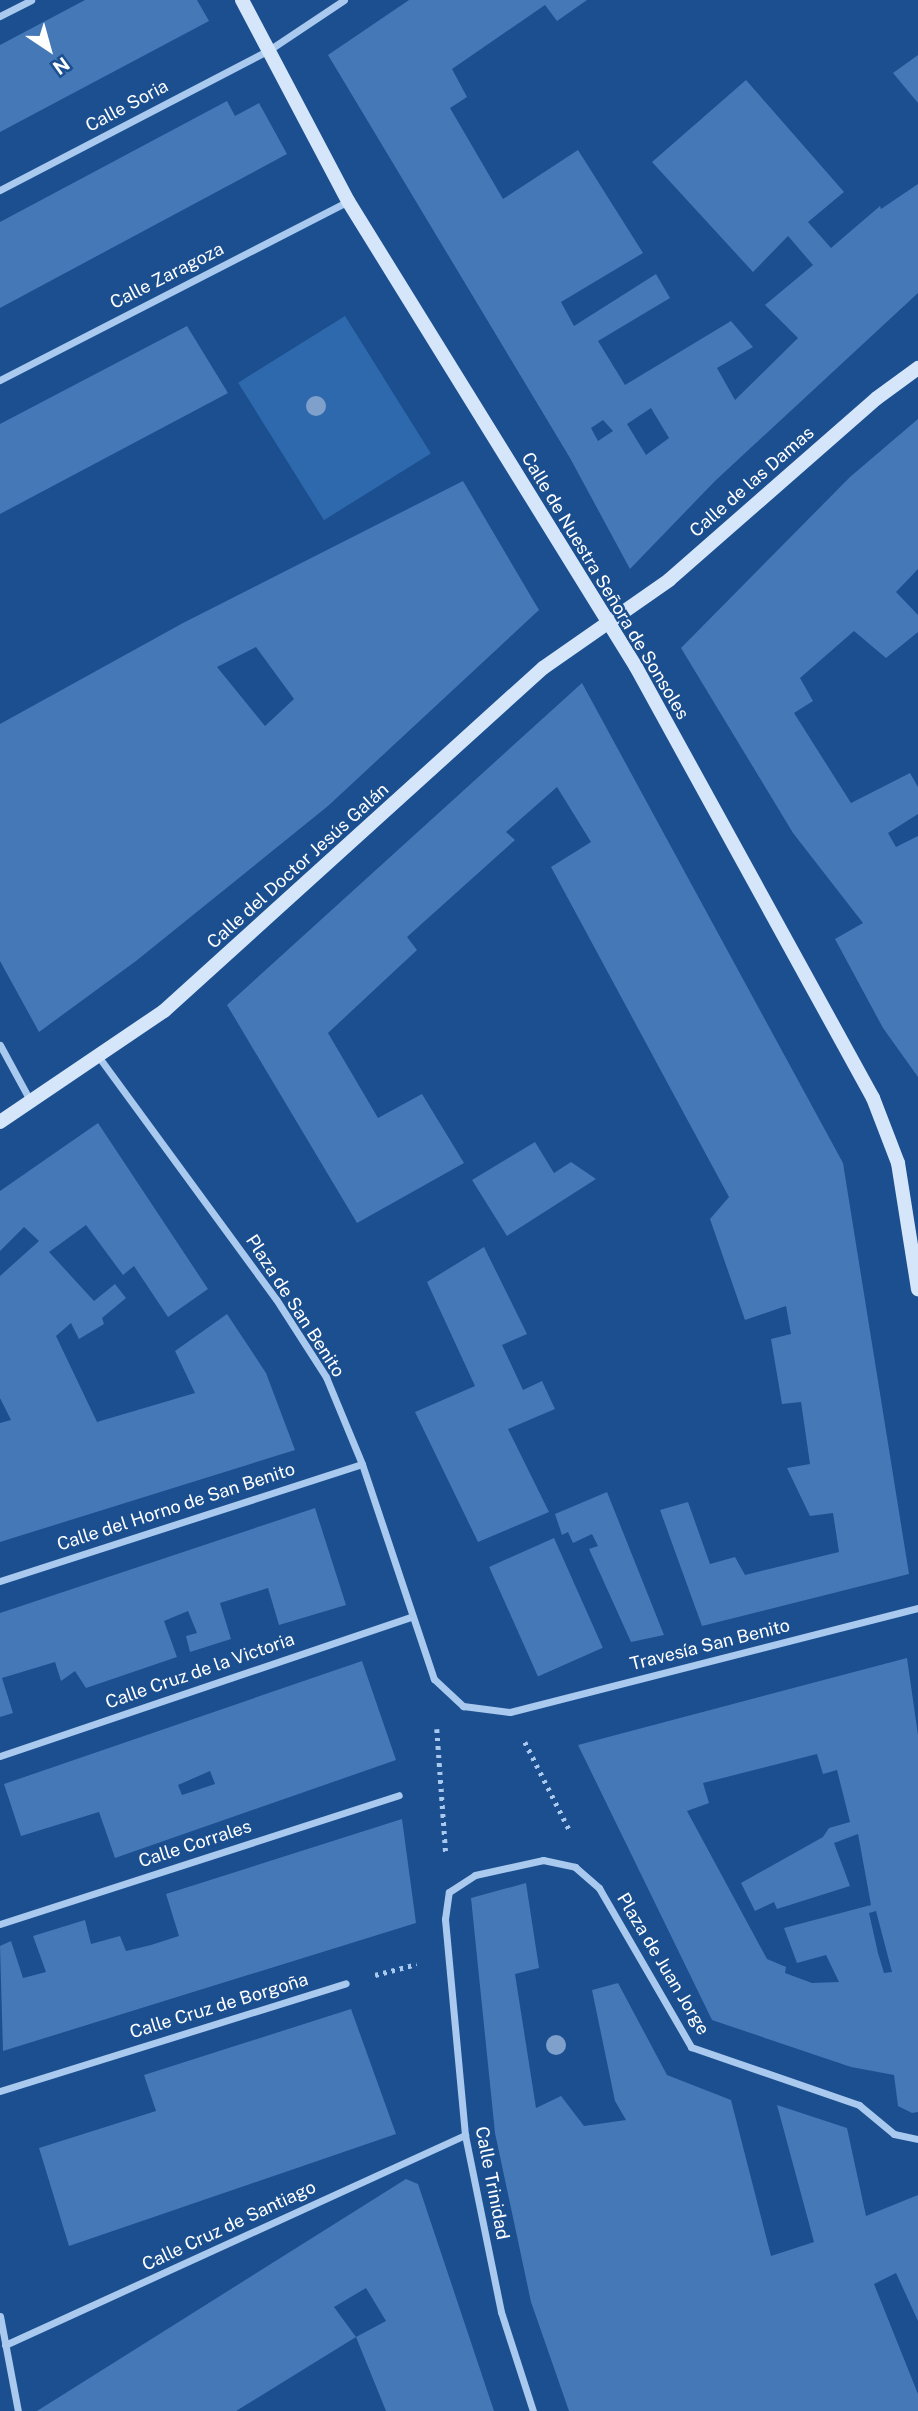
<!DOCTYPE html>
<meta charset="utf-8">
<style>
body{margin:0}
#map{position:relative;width:918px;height:2411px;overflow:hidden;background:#1b4f8f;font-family:"Public Sans",sans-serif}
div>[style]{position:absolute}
.green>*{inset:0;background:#2e69ad;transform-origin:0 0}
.building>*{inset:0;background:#4478b7;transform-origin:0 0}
.path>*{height:4.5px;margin-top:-2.25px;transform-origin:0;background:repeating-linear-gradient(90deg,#a9c9ee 0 3.5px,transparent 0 8.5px)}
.street>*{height:7px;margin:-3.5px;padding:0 3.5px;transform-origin:3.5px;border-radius:3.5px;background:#a9c9ee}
.secondary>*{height:14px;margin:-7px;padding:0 7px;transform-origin:7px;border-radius:7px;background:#d6e6fa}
.trees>*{width:20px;height:20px;margin:-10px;border-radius:50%;background:#7ea0ca}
span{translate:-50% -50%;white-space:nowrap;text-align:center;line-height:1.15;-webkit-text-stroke:5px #1b4f8f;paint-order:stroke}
.street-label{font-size:18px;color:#fff}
.north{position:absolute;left:14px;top:14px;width:70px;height:70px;-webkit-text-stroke:5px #1b4f8f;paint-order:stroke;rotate:144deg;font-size:19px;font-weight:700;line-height:28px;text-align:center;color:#fff}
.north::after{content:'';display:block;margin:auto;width:24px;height:32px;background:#fff;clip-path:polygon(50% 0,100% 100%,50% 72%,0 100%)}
</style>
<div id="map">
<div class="green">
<i style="left:345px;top:316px;width:162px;height:126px;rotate:58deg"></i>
</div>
<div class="building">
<i style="clip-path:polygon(85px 0,197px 0,209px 21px,0 132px,0 45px)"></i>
<i style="clip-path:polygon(evenodd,409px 0,587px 0,557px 21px,545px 5px,452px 69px,467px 97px,450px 108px,503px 199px,578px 150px,643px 253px,561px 302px,574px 326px,656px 274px,670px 298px,598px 341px,625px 385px,731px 321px,753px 347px,717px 368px,735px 400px,798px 338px,765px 305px,813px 265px,788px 236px,753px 272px,652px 162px,746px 80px,844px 192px,808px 222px,831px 248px,880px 206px,881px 209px,918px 184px,918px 293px,715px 481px,630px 569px,570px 458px,328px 55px,409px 0,651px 408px,669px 438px,646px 455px,627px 424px,651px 408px,409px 0,603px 420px,613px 431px,598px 441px,591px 428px,603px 420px)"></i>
<i style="clip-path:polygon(918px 55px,918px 103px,893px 73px)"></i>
<i style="clip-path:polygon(227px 101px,235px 116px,259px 103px,287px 154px,0 308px,0 222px)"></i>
<i style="clip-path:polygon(187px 326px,228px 393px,0 514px,0 424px)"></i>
<i style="clip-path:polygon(918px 419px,918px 569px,896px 592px,918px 615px,918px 632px,886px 658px,854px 631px,800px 678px,813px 701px,794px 713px,851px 803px,910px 773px,918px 787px,918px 814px,888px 833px,896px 847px,918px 836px,918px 1077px,883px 1028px,835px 939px,863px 923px,793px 833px,681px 648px,850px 477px)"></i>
<i style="clip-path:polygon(evenodd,463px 481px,539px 610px,328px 806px,136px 961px,39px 1032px,0 961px,0 724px,183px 623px,463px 481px,256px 647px,294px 699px,265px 726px,217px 667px,256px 647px)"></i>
<i style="clip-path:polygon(582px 683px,843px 1163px,909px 1574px,702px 1626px,660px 1510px,688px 1502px,710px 1564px,735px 1557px,745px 1575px,839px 1552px,833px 1513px,810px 1516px,787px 1468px,810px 1464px,801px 1402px,782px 1404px,771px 1339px,791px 1334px,786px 1306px,745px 1320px,710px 1219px,729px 1197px,551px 867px,591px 842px,557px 787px,506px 832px,515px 840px,407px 937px,417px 950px,328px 1033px,378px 1118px,422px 1094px,464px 1163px,357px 1223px,227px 1005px)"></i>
<i style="clip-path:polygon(98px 1123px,208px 1289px,168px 1317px,134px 1266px,123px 1275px,86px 1225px,49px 1252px,94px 1301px,115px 1284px,126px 1298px,102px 1318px,104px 1324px,79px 1339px,71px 1323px,56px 1336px,97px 1422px,195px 1393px,175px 1351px,227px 1314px,266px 1373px,295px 1450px,0 1542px,0 1423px,11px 1420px,0 1398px,0 1276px,39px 1241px,24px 1227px,0 1251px,0 1191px)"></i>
<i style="clip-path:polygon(535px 1142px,554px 1173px,571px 1162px,596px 1179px,507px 1236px,472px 1180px)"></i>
<i style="clip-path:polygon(484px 1247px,527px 1334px,502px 1345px,523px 1390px,542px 1381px,555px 1409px,508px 1429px,549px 1512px,478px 1542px,415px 1412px,475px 1386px,427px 1282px)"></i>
<i style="clip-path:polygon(607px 1492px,664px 1635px,631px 1642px,589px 1549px,598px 1546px,592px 1534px,573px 1543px,568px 1532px,562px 1535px,555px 1514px)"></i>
<i style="clip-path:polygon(315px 1508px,346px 1605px,279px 1625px,268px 1588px,220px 1603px,231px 1639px,190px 1652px,186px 1636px,197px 1633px,188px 1611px,164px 1621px,177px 1657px,86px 1688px,75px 1671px,61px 1681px,55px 1662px,2px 1678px,13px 1713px,0 1717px,0 1613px)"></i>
<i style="left:554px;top:1538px;width:120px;height:71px;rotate:66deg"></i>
<i style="clip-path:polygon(evenodd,907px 1658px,918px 1735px,918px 2112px,912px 2113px,898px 2106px,894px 2075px,851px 2067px,712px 2020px,578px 1745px,907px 1658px,817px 1754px,823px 1774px,837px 1770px,850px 1822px,829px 1828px,823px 1837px,741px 1883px,755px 1911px,774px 1902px,777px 1909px,850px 1886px,834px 1843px,858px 1834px,871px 1905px,784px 1928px,797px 1963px,826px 1955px,839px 1982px,812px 1983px,785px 1973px,786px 1967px,767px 1959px,687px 1811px,709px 1803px,703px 1783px,817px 1754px,907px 1658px,876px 1911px,892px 1972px,884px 1973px,878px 1953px,869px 1913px,876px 1911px)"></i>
<i style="clip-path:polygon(evenodd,362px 1661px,396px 1760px,115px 1858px,99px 1812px,21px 1836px,4px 1784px,362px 1661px,210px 1771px,215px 1784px,182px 1795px,178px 1785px,210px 1771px)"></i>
<i style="clip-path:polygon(402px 1819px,416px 1923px,3px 2051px,0 1946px,11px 1941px,23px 1978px,46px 1972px,33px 1936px,85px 1920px,91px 1944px,120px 1936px,126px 1951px,151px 1945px,179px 1936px,166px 1894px)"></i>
<i style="clip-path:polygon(526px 1883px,539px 1968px,515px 1974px,536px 2108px,561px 2096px,584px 2126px,626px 2120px,615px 2101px,592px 1990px,618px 1983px,667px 2075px,731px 2100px,771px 2256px,814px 2242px,777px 2105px,847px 2128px,866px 2216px,918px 2195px,918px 2321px,896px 2273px,874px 2284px,918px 2394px,918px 2411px,569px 2411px,531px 2302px,495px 2133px,471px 1898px)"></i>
<i style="clip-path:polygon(351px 2009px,396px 2134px,69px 2246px,39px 2148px,156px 2111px,144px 2075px)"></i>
<i style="clip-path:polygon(406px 2179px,418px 2184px,494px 2411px,386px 2411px,356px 2337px,386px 2321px,366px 2288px,334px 2307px,356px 2337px,236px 2411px,37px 2411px)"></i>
</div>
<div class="path">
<i style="left:437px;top:1729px;width:127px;rotate:85.9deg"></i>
<i style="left:525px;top:1742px;width:100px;rotate:63.2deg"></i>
<i style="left:375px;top:1975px;width:43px;rotate:-14.7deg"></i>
</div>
<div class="street">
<i style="left:0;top:16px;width:35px;rotate:-27deg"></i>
<i style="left:0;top:190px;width:303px;rotate:-27.5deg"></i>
<i style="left:269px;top:50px;width:90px;rotate:-33.7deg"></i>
<i style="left:0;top:380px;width:391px;rotate:-27.2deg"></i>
<i style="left:0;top:1045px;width:65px;rotate:61.5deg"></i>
<i style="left:98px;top:1056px;width:301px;rotate:53.8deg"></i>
<i style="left:276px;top:1299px;width:93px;rotate:57.3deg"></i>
<i style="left:326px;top:1377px;width:94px;rotate:67.5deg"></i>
<i style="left:362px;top:1464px;width:227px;rotate:71.5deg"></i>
<i style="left:434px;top:1679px;width:40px;rotate:43deg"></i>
<i style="left:463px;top:1706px;width:47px;rotate:7.3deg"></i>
<i style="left:510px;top:1712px;width:421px;rotate:-14.3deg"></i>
<i style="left:0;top:1581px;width:380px;rotate:-17.9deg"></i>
<i style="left:0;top:1756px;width:434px;rotate:-18.7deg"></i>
<i style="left:0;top:1924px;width:419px;rotate:-17.9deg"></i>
<i style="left:0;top:2091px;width:362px;rotate:-17.3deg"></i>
<i style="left:0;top:2316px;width:97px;rotate:79.3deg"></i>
<i style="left:5px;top:2345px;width:506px;rotate:-24.54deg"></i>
<i style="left:533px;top:2411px;width:104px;rotate:-107.9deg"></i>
<i style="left:501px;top:2312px;width:181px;rotate:-101.5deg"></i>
<i style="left:465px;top:2135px;width:217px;rotate:-95.3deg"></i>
<i style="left:445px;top:1919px;width:27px;rotate:-82deg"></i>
<i style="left:449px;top:1892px;width:31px;rotate:-33deg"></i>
<i style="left:475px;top:1875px;width:70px;rotate:-12.4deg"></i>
<i style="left:543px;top:1860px;width:33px;rotate:12deg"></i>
<i style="left:575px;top:1867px;width:32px;rotate:41deg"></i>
<i style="left:599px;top:1888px;width:184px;rotate:59.9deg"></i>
<i style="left:691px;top:2047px;width:178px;rotate:19deg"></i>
<i style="left:859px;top:2105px;width:45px;rotate:39.6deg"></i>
<i style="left:894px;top:2134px;width:25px;rotate:12deg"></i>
</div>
<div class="secondary">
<i style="left:242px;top:0;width:227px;rotate:62.2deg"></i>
<i style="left:348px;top:201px;width:548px;rotate:58.28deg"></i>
<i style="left:636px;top:667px;width:492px;rotate:61.2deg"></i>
<i style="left:873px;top:1098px;width:70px;rotate:69deg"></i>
<i style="left:898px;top:1163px;width:128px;rotate:81deg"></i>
<i style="left:0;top:1122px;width:198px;rotate:-34.1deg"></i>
<i style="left:164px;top:1011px;width:511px;rotate:-42.15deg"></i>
<i style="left:543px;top:668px;width:154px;rotate:-34.9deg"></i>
<i style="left:669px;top:580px;width:276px;rotate:-41.2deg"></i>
<i style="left:877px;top:398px;width:51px;rotate:-36.2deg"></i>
</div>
<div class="trees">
<i style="left:316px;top:406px"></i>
<i style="left:556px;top:2045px"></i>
</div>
<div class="street-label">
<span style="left:127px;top:106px;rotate:-28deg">Calle Soria</span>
<span style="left:167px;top:276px;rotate:-27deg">Calle Zaragoza</span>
<span style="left:752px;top:482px;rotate:-41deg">Calle de las Damas</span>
<span style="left:605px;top:586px;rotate:59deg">Calle de Nuestra Señora de Sonsoles</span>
<span style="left:298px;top:866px;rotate:-42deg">Calle del Doctor Jesús Galán</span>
<span style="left:295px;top:1306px;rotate:57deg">Plaza de San Benito</span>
<span style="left:176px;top:1507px;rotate:-18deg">Calle del Horno de San Benito</span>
<span style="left:710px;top:1645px;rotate:-14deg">Travesía San Benito</span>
<span style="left:200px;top:1671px;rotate:-19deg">Calle Cruz de la Victoria</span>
<span style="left:195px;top:1844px;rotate:-18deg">Calle Corrales</span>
<span style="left:663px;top:1964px;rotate:59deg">Plaza de Juan Jorge</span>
<span style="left:219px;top:2006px;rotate:-17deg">Calle Cruz de Borgoña</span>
<span style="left:492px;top:2183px;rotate:79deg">Calle Trinidad</span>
<span style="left:229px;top:2226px;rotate:-25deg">Calle Cruz de Santiago</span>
</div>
<div class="north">N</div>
</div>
